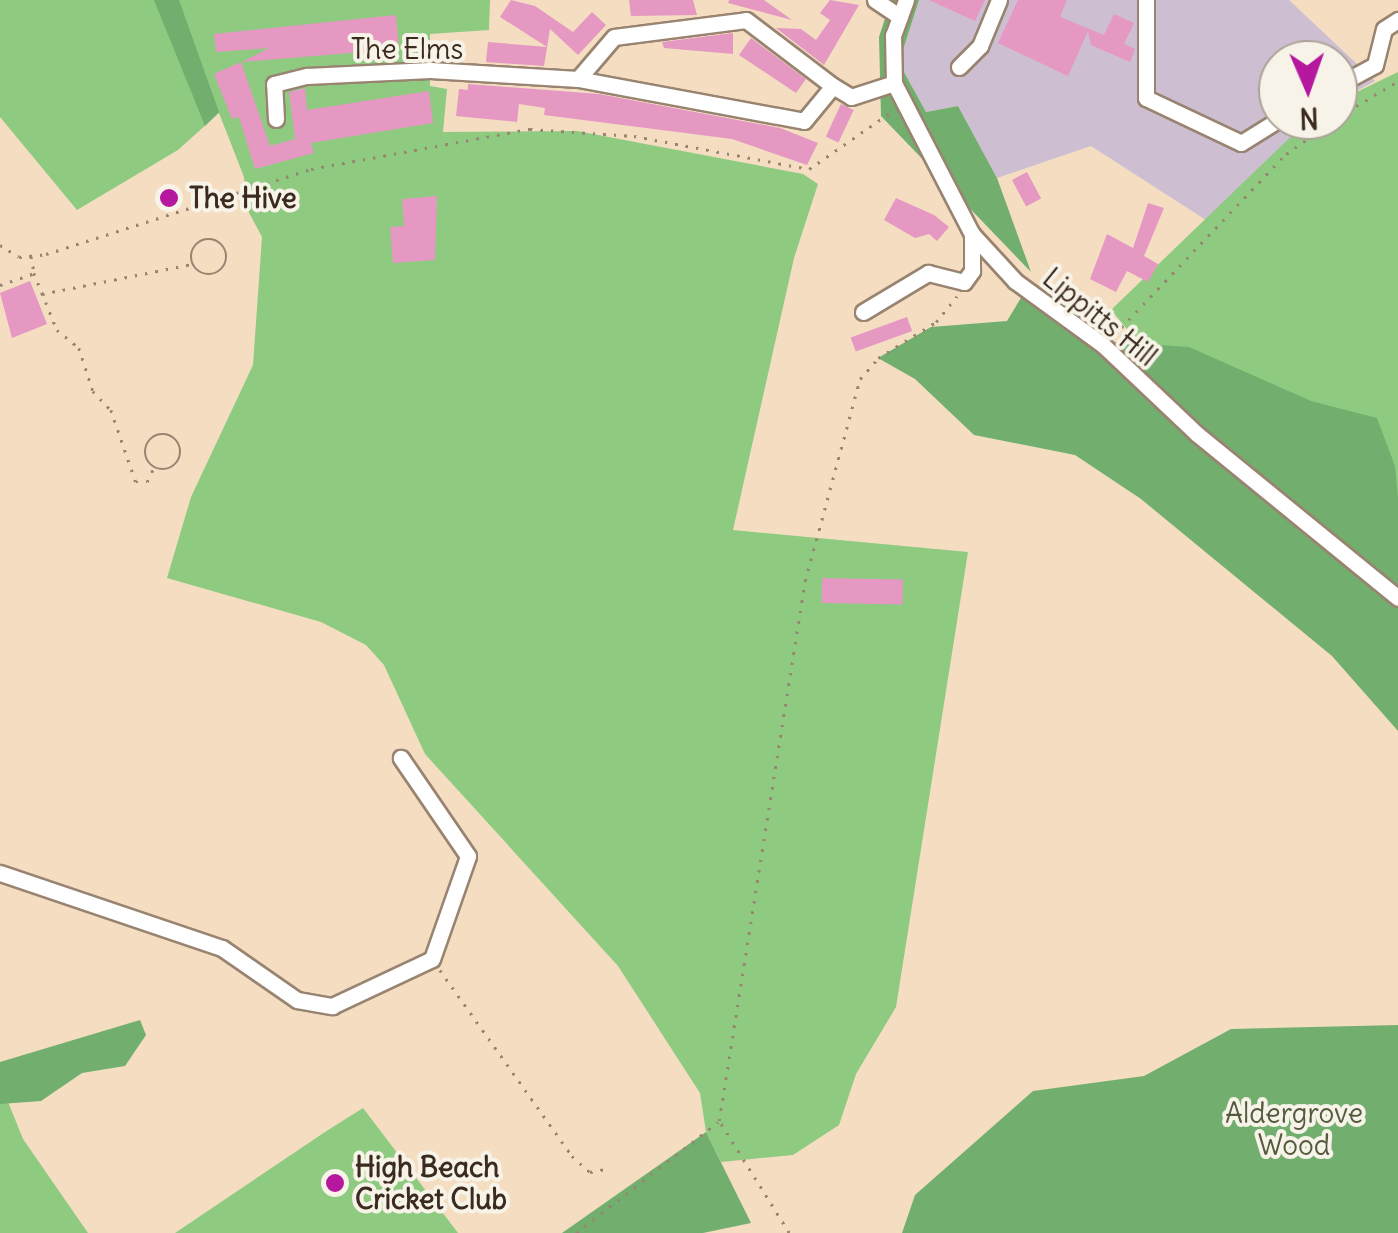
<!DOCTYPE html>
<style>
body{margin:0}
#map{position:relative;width:1398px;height:1233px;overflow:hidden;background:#f4ddc1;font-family:Delius,sans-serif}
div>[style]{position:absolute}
.industrial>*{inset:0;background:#cdbed2}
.green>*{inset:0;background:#8ecb81}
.forest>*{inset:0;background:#72af6f}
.building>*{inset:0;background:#e598c2;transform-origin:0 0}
.path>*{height:2.5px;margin-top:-1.25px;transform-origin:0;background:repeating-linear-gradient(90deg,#988470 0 2.5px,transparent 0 10.5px)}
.path>.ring{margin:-1.25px;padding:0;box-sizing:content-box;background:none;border:2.5px solid #988470;border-radius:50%}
.roads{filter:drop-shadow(2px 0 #988470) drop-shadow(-2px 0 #988470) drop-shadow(0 2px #988470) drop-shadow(0 -2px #988470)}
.minor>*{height:15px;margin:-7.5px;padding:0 7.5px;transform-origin:7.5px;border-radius:7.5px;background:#fff}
.dots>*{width:28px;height:28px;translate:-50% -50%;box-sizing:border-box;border:5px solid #f7f3e8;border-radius:50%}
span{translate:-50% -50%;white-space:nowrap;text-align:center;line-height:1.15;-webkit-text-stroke:8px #f7f3e8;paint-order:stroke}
.street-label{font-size:28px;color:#3b2a1e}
.poi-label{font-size:28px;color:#3b2a1e;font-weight:700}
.left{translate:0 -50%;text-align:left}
.park-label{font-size:28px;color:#545a3c}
.north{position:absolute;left:1258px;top:40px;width:100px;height:100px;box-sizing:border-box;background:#f7f3e8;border:2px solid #aca397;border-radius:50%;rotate:178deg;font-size:28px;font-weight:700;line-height:40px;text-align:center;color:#3b2a1e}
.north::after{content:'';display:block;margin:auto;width:35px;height:45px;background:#b5179e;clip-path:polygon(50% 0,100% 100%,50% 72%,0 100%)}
</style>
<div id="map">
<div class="industrial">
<i style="clip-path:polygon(919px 0,1289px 0,1375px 81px,1338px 101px,1338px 60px,1278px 60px,1278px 120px,1308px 120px,1206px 220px,1091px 146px,997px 178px,958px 106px,926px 112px,904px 72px,903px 50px)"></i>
</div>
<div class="green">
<i style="clip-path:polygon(0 0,490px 0,489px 30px,430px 34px,430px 86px,447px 89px,443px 132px,577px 131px,803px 174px,818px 184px,794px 258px,733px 530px,968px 552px,896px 1007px,856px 1074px,839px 1125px,793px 1155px,721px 1162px,706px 1132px,700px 1093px,618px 966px,425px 754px,384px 665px,366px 645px,321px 622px,167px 578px,191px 497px,253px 365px,262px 237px,247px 209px,244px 177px,219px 113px,178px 150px,77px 210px,0 117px)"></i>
<i style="clip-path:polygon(1398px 72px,1398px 549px,1204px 421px,1111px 310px,1308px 120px,1338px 120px,1338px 101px)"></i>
<i style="clip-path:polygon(0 1082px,23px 1139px,88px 1233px,0 1233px)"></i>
<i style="clip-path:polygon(363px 1108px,458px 1233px,175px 1233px,325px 1132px)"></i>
</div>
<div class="forest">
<i style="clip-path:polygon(154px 0,179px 0,219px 112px,205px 126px)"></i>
<i style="clip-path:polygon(891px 0,919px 0,903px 50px,904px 72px,926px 112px,958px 106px,997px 178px,1031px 272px,881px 116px,879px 37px)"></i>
<i style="clip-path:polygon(1028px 286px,1061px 307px,1082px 340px,1189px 347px,1311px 401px,1377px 418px,1395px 466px,1398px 498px,1398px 731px,1332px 656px,1141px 499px,1075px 455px,974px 435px,915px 379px,878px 358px,931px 327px,1007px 321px)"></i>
<i style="clip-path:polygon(140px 1020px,146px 1035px,125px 1066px,82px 1073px,41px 1101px,0 1104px,0 1062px)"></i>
<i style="clip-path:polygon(1398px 1025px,1398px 1233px,902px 1233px,915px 1195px,1033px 1091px,1144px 1076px,1231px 1029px)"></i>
<i style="clip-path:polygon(706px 1132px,751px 1223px,703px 1233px,562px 1233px)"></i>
</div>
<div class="building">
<i style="clip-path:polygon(511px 0,535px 6px,573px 32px,592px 12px,606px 25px,578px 55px,550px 29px,544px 66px,486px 62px,488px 42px,547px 47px,500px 17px)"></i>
<i style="clip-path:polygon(629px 0,693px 0,697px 15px,631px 16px)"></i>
<i style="clip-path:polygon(729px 0,764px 0,792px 20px,728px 3px)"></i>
<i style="clip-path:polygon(830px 0,859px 5px,824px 65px,776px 28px,801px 29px,816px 40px,830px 20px,820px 13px)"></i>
<i style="clip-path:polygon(929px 0,985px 0,975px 21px)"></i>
<i style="clip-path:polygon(1018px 0,1067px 0,1060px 17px,1104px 35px,1114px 14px,1134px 23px,1124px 44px,1135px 49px,1130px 62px,1091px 45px,1088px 31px,1068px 76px,998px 43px)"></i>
<i style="clip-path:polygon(396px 15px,399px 49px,242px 62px,269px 48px,216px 52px,214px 34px)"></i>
<i style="clip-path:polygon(733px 33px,733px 54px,664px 48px,662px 42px)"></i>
<i style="clip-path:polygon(751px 38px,806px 79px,796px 93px,739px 55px)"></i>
<i style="clip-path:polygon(241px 62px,270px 146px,295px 139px,289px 92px,305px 88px,307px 110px,429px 91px,433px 123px,311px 143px,314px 153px,255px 169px,239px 117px,232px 119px,214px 74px)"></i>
<i style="clip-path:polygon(468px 84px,599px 94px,780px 128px,818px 143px,807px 165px,732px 139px,544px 115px,545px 108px,519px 104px,517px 122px,456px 116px,459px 89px,468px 90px)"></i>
<i style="left:841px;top:104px;width:14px;height:36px;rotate:25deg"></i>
<i style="left:1027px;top:172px;width:30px;height:17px;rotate:62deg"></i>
<i style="clip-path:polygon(437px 196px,435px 260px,393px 263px,390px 227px,404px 226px,402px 199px)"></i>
<i style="clip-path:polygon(896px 198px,934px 215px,949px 227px,937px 241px,929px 234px,915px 238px,884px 220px)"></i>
<i style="clip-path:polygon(1148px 203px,1164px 208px,1144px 256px,1158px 264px,1148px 282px,1127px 271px,1116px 292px,1090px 279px,1107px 234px,1133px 248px)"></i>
<i style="clip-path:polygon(30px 281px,47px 324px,12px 338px,0 293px)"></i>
<i style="left:907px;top:317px;width:15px;height:60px;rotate:70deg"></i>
<i style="left:822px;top:578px;width:81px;height:25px;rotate:1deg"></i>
</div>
<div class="path">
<i style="left:1338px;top:117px;width:70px;rotate:-31deg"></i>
<i class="ring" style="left:191px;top:239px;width:33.5px;height:33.5px"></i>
<i style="left:0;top:245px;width:22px;rotate:32deg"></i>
<i style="left:19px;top:257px;width:27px;rotate:-6deg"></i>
<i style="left:46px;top:254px;width:278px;rotate:-17.8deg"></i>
<i style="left:311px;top:169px;width:223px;rotate:-10.4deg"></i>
<i style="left:530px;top:129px;width:104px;rotate:3.9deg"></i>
<i style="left:634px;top:136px;width:178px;rotate:10.7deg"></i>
<i style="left:809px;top:169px;width:100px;rotate:-34.8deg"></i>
<i style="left:31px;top:256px;width:15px;rotate:79deg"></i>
<i style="left:0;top:285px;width:36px;rotate:-19deg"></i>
<i style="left:34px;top:273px;width:61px;rotate:68deg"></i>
<i style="left:57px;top:330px;width:28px;rotate:39deg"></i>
<i style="left:79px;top:348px;width:45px;rotate:72deg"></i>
<i style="left:93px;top:391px;width:26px;rotate:47deg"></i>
<i style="left:111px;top:410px;width:76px;rotate:70.9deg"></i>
<i style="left:136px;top:482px;width:11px"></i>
<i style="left:147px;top:482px;width:17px;rotate:-65deg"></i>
<i style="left:42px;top:294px;width:153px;rotate:-11.3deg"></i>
<i style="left:1114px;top:335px;width:250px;rotate:-46.5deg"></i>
<i style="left:1286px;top:154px;width:59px;rotate:-35.3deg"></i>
<i class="ring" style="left:145px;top:434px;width:33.5px;height:33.5px"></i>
<i style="left:440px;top:970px;width:228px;rotate:54.6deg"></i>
<i style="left:572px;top:1156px;width:24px;rotate:42deg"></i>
<i style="left:590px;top:1172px;width:16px;rotate:-11deg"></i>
<i style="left:576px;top:1233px;width:180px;rotate:-38deg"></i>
<i style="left:789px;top:1233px;width:132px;rotate:-122deg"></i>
<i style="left:719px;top:1121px;width:547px;rotate:-80.95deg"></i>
<i style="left:805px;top:581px;width:209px;rotate:-74.8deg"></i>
<i style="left:860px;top:379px;width:28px;rotate:-49deg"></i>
<i style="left:878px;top:358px;width:68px;rotate:-31.8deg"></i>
<i style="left:936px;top:322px;width:33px;rotate:-51deg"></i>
</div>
<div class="roads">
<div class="minor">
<i style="left:875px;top:0;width:30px;rotate:34deg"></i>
<i style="left:906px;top:0;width:37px;rotate:110deg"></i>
<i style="left:893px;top:35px;width:48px;rotate:88.8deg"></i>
<i style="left:894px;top:83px;width:170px;rotate:62.7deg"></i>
<i style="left:972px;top:234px;width:64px;rotate:47.5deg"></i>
<i style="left:1015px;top:281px;width:110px;rotate:36.1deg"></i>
<i style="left:1104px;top:346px;width:128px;rotate:43.4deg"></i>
<i style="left:1197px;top:434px;width:259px;rotate:39.2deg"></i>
<i style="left:1146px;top:0;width:98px;rotate:90deg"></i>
<i style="left:1146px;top:98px;width:105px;rotate:25.3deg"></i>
<i style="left:1241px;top:143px;width:44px;rotate:-31.9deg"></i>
<i style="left:959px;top:67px;width:30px;rotate:-45deg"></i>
<i style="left:980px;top:46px;width:50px;rotate:-67.6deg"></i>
<i style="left:578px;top:79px;width:55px;rotate:-49.4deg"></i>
<i style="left:614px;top:37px;width:133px;rotate:-7.3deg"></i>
<i style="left:746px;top:20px;width:109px;rotate:37.2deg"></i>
<i style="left:1338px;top:85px;width:42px;rotate:-28.4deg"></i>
<i style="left:1375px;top:65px;width:37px;rotate:-76deg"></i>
<i style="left:1384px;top:29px;width:17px;rotate:-33deg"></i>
<i style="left:276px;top:119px;width:35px;rotate:-93deg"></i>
<i style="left:274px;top:84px;width:34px;rotate:-14deg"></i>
<i style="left:307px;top:76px;width:123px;rotate:-2.8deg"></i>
<i style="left:430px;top:70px;width:148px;rotate:3.5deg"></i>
<i style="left:578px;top:79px;width:230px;rotate:10.5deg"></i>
<i style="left:804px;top:121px;width:45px;rotate:-50.4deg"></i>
<i style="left:833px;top:86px;width:21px;rotate:31deg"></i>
<i style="left:851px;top:97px;width:45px;rotate:-18deg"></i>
<i style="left:863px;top:312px;width:76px;rotate:-31deg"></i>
<i style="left:928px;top:273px;width:37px;rotate:14deg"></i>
<i style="left:964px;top:282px;width:14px;rotate:-54deg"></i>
<i style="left:972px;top:271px;width:37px;rotate:-90deg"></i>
<i style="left:0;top:873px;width:234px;rotate:18.7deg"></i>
<i style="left:222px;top:948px;width:91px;rotate:34.7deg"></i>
<i style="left:297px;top:1000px;width:36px;rotate:10deg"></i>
<i style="left:332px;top:1006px;width:110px;rotate:-25.2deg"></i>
<i style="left:432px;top:959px;width:109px;rotate:-70.7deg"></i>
<i style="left:468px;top:856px;width:119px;rotate:-124.4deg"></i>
</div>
</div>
<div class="dots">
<i style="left:169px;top:198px;background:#b5179e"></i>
<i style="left:335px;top:1183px;background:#b5179e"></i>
</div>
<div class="street-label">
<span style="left:407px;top:49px">The Elms</span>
<span style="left:1100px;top:317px;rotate:39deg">Lippitts Hill</span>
</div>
<div class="poi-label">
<span class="left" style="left:189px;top:198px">The Hive</span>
<span class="left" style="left:355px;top:1183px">High Beach<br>Cricket Club</span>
</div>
<div class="park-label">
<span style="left:1294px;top:1129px">Aldergrove<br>Wood</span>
</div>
<div class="north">N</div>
</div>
